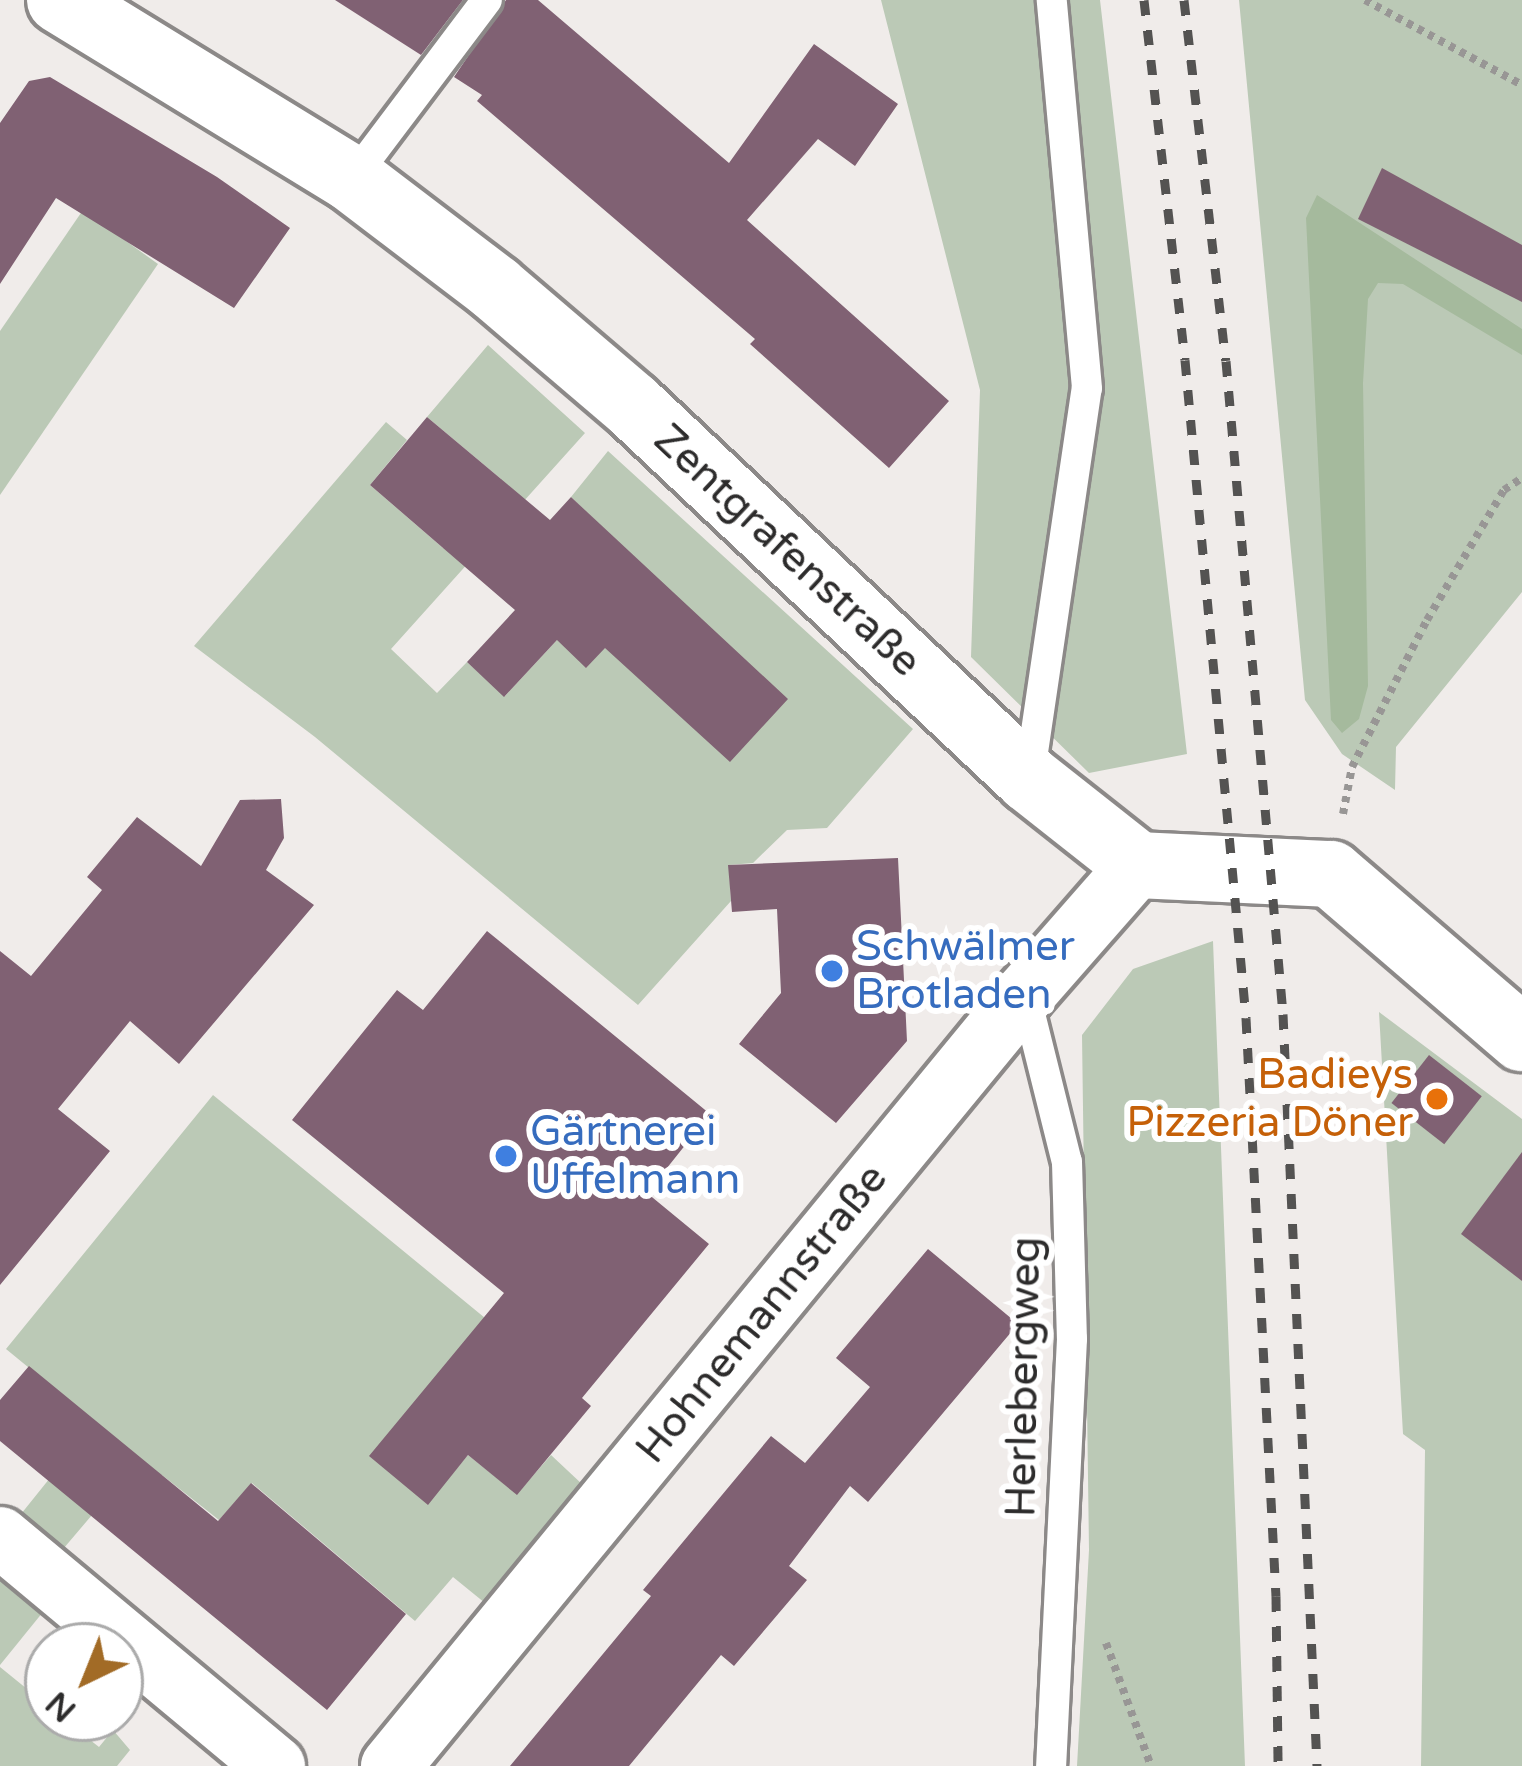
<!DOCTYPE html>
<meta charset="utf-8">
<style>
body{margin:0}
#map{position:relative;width:1522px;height:1766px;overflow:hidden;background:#f0ecea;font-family:"Varela Round",sans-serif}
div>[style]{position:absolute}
.green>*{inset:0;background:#bbc9b6}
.forest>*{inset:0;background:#a5ba9d}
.building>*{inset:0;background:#806173;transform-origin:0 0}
.path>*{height:8px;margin-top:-4px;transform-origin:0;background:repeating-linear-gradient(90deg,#989695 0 6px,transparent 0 12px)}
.roads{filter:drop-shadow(3px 0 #8c8988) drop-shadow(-3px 0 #8c8988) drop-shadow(0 3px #8c8988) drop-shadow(0 -3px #8c8988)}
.lane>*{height:30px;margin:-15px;padding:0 15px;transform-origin:15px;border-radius:15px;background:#fff}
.street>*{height:60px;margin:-30px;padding:0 30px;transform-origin:30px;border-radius:30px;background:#fff}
.secondary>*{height:66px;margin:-33px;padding:0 33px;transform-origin:33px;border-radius:33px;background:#fff}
.rail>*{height:9px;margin-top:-4.5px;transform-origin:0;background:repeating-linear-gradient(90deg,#545352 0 15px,transparent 0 30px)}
.dots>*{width:33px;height:33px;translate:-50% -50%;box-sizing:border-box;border:6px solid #fff;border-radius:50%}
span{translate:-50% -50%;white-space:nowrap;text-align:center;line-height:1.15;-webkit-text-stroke:12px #fff;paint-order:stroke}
.street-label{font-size:42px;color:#2d2c2c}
.shop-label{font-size:42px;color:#366cbe}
.left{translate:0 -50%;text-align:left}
.food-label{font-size:42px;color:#c56008}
.right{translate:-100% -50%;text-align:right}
.north{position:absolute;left:24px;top:1622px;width:120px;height:120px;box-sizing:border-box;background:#fff;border:3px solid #ababab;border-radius:50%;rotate:223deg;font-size:33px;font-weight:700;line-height:48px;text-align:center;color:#2d2c2c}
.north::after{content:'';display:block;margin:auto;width:42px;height:54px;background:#a26b26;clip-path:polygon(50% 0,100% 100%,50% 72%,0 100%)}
</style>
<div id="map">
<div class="green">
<i style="clip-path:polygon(881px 0,1100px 0,1187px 754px,1089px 773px,971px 657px,980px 390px)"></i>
<i style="clip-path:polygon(1239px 0,1522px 0,1522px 592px,1396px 747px,1395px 790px,1342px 754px,1305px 700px)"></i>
<i style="clip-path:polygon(83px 210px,158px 264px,0 495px,0 331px)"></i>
<i style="clip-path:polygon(488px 345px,585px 433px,391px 649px,437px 693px,467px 662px,505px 696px,557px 640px,663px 585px,571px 497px,608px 451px,913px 729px,827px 828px,787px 830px,753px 863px,729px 865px,731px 901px,638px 1005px,315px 737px,194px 646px,386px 422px,407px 440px,370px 485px,443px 548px,501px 479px,427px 417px)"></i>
<i style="clip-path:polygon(1213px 941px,1245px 1766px,1077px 1766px,1089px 1550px,1082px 1035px,1133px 969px)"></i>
<i style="clip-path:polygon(1379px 1012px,1522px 1119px,1522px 1766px,1421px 1766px,1425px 1450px,1403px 1434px)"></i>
<i style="clip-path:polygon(213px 1095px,551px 1372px,452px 1357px,427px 1504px,468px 1455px,517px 1494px,551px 1455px,583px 1485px,485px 1603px,453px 1577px,415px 1621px,252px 1483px,219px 1520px,162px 1475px,126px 1475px,58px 1555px,17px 1519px,95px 1422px,6px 1349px)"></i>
<i style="clip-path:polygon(0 1578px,43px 1612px,0 1665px)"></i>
<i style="clip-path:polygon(0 1667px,48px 1706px,48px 1718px,62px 1718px,99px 1747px,113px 1730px,130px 1750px,117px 1766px,0 1766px)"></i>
</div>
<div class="forest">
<i style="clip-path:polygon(1317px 195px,1522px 329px,1522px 355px,1403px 284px,1378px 283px,1368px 299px,1363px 383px,1368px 686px,1359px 719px,1342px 733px,1331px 720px,1306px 218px)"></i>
</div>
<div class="building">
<i style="clip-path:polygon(335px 0,463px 0,421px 55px)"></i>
<i style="clip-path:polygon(506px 0,538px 0,729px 163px,814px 44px,898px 104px,855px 166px,818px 139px,747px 220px,949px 401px,889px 468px,750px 344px,755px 339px,477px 101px,482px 95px,454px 77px)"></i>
<i style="clip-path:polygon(50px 77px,217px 177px,290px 228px,234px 308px,56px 198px,0 284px,0 123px,29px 81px)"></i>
<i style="clip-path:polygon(1382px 168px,1522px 245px,1522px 302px,1358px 219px)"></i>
<i style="clip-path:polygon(427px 417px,550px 520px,571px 497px,788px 699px,730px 762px,605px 648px,586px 668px,557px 640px,504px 697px,467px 662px,515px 610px,370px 485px)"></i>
<i style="clip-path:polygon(281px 799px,284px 838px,266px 870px,314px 905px,179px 1064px,130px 1021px,58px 1109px,110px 1151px,0 1285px,0 951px,31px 976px,102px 890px,87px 877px,137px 817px,201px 866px,240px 800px)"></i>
<i style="clip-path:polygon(898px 858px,907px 1041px,836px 1123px,739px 1044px,781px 993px,777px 909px,732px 912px,728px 865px)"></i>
<i style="clip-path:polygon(487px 931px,710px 1114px,647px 1193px,709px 1244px,582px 1398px,591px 1406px,517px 1495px,468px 1455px,428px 1505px,369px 1456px,504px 1293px,292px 1120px,397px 990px,423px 1010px)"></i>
<i style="left:1429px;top:1055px;width:67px;height:61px;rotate:38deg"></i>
<i style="clip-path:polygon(1522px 1152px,1522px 1281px,1461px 1234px)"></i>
<i style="clip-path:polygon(928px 1249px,1018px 1324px,868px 1502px,850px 1486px,789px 1566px,807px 1580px,734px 1666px,721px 1655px,629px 1766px,510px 1766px,651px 1596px,643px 1590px,771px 1436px,805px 1463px,870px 1387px,836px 1358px)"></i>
<i style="clip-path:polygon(29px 1366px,218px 1521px,251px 1483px,406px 1614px,327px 1710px,0 1441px,0 1400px)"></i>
</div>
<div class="path">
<i style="left:1365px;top:0;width:179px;rotate:28.4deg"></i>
<i style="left:1343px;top:814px;width:48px;rotate:-79.2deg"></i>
<i style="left:1352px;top:767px;width:165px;rotate:-63deg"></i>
<i style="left:1427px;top:620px;width:151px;rotate:-59.4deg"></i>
<i style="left:1504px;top:490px;width:22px;rotate:-34deg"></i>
<i style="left:1106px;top:1643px;width:131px;rotate:69.9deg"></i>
</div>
<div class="roads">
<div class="lane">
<i style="left:352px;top:179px;width:224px;rotate:-53deg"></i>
<i style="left:1029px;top:779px;width:395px;rotate:-81.6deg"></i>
<i style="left:1087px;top:388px;width:390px;rotate:-95.2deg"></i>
<i style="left:1025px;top:994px;width:173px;rotate:76deg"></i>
<i style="left:1067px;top:1162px;width:177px;rotate:88.4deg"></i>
<i style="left:1072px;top:1339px;width:428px;rotate:92.8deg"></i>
</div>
<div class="street">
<i style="left:0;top:1537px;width:358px;rotate:39.8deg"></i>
<i style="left:391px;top:1766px;width:999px;rotate:-50.61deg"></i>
<i style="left:1025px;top:994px;width:171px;rotate:-48.8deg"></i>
</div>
<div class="secondary">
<i style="left:60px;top:0;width:342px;rotate:31.5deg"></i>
<i style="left:352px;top:179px;width:180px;rotate:37.3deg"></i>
<i style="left:495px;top:288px;width:180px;rotate:40.5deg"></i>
<i style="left:632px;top:405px;width:545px;rotate:43.29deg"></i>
<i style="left:1029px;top:779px;width:139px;rotate:38.3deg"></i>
<i style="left:1138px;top:865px;width:193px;rotate:2.7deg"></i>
<i style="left:1331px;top:874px;width:252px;rotate:40.7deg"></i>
</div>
</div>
<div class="rail">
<i style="left:1144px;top:0;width:362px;rotate:83.5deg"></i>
<i style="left:1185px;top:360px;width:661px;rotate:84.7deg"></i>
<i style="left:1246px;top:1018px;width:579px;rotate:87.03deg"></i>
<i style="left:1276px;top:1596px;width:170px;rotate:89.3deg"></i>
<i style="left:1184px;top:0;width:363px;rotate:83.4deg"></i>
<i style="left:1226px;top:361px;width:655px;rotate:85.01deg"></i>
<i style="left:1283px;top:1014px;width:753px;rotate:87.41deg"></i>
</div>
<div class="dots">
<i style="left:832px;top:971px;background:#3f7fe0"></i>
<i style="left:1437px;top:1099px;background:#e8710a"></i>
<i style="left:506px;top:1156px;background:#3f7fe0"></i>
</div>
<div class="street-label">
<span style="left:787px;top:551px;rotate:43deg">Zentgrafenstraße</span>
<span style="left:762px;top:1314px;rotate:-51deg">Hohnemannstraße</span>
<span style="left:1024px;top:1377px;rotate:-89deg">Herlebergweg</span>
</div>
<div class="shop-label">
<span class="left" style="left:856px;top:971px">Schwälmer<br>Brotladen</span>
<span class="left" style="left:530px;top:1156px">Gärtnerei<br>Uffelmann</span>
</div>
<div class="food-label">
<span class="right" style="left:1413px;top:1099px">Badieys<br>Pizzeria Döner</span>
</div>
<div class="north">N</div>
</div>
